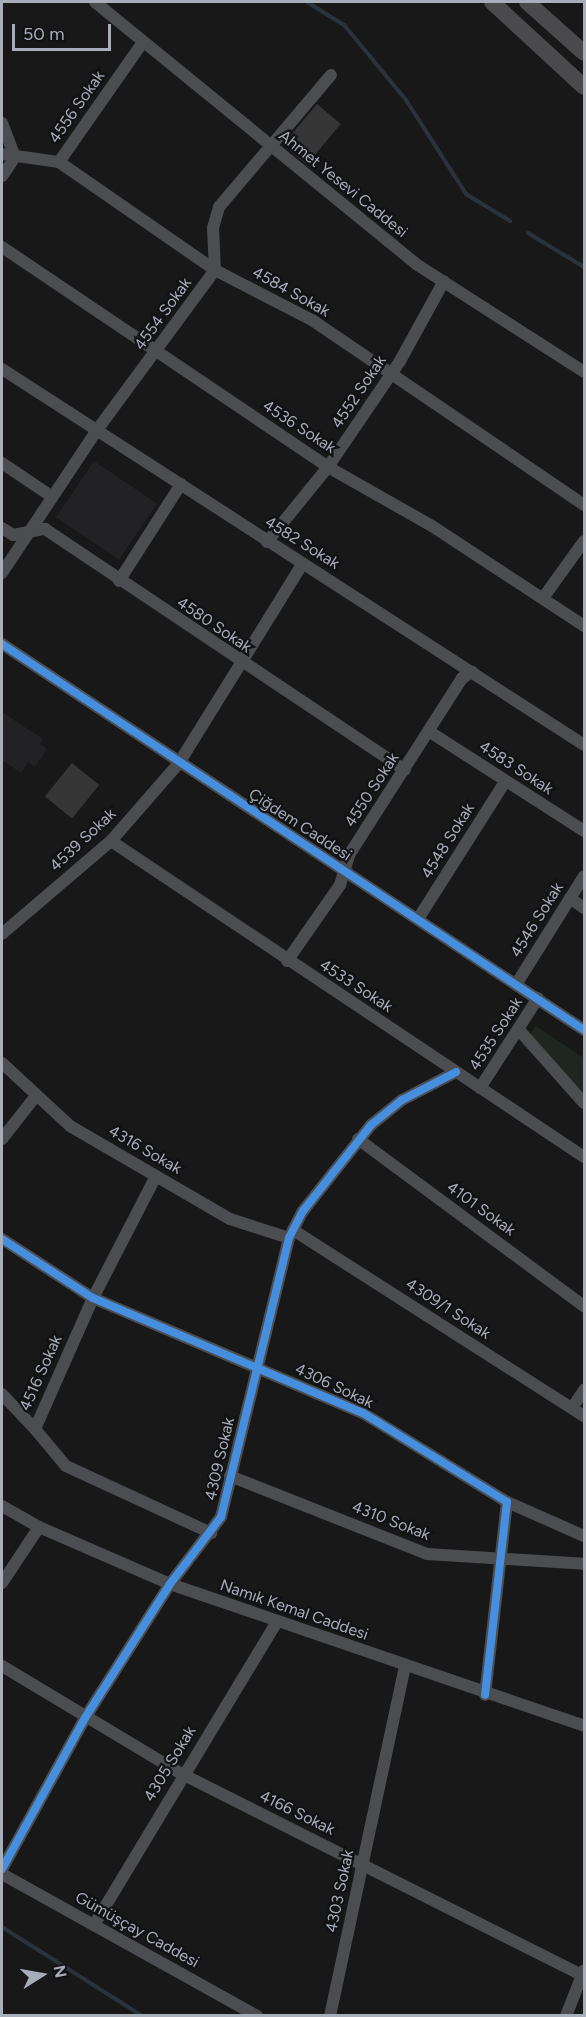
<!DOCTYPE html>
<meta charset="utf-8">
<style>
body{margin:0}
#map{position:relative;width:586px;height:2017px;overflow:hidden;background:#181818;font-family:Figtree,sans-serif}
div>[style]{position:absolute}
.built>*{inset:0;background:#222224;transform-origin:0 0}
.green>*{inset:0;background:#1e261f}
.stream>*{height:4px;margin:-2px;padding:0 2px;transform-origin:2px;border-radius:2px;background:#2a323b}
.building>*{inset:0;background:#363637;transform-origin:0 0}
.minor>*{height:12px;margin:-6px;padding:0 6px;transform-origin:6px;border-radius:6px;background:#4c4d51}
.major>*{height:16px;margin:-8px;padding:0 8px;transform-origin:8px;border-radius:8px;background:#4a4a4d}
.cycleway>*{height:8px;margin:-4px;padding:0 4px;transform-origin:4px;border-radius:4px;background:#468fdf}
span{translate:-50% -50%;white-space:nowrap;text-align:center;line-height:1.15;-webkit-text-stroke:4.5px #121214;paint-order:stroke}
.street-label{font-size:16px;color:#a8adba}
.frame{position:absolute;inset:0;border:3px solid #a8adba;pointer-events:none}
.north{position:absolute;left:12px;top:1945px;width:60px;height:60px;-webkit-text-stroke:4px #121214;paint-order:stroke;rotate:79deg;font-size:16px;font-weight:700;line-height:24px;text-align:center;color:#a8adba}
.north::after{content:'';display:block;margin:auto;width:21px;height:27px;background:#a8adba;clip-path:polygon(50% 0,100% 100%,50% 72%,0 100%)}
.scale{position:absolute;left:12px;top:24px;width:99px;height:27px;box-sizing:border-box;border:3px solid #a8adba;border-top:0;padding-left:8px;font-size:18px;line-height:21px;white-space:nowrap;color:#a8adba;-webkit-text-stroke:4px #121214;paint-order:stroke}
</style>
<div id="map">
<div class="built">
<i style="left:94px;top:461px;width:76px;height:68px;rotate:34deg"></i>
<i style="clip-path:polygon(2px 712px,43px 739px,40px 744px,47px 749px,35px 767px,28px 762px,21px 773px,2px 760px)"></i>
</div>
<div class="green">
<i style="clip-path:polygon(536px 1026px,584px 1058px,584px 1094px,522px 1045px)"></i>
</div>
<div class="stream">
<i style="left:307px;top:2px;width:44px;rotate:31.9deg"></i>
<i style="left:344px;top:25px;width:97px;rotate:50.4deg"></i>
<i style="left:406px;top:100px;width:112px;rotate:57.4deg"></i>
<i style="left:466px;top:194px;width:52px;rotate:31.5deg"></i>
<i style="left:528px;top:233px;width:66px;rotate:31.3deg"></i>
<i style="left:2px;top:1927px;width:166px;rotate:32.4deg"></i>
</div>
<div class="building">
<i style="left:317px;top:104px;width:31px;height:53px;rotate:40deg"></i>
<i style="left:72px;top:763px;width:35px;height:43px;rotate:39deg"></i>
</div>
<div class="minor">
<i style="left:95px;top:2px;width:414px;rotate:39.2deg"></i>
<i style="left:416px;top:264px;width:200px;rotate:32.7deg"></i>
<i style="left:2px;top:123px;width:36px;rotate:69deg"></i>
<i style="left:15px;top:157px;width:23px;rotate:124deg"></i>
<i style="left:2px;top:154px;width:58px;rotate:8deg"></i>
<i style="left:59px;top:162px;width:190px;rotate:34.7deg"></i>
<i style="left:215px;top:270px;width:109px;rotate:27.3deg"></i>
<i style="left:312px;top:320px;width:329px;rotate:34.2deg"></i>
<i style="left:59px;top:162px;width:146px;rotate:-55deg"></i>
<i style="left:2px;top:247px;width:393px;rotate:34deg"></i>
<i style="left:328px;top:467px;width:120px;rotate:29.6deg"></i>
<i style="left:432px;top:526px;width:182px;rotate:33.3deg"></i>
<i style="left:2px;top:369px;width:693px;rotate:32.86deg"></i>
<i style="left:2px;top:463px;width:59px;rotate:34deg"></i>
<i style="left:2px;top:528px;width:13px;rotate:32deg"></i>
<i style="left:13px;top:535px;width:33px;rotate:-11deg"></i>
<i style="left:45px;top:529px;width:433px;rotate:33.8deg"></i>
<i style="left:267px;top:542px;width:97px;rotate:-50.9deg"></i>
<i style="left:328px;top:467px;width:128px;rotate:-55.8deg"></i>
<i style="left:400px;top:361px;width:91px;rotate:-61.2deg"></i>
<i style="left:2px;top:573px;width:172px;rotate:-56.4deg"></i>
<i style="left:97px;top:430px;width:199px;rotate:-53.6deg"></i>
<i style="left:215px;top:270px;width:42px;rotate:-92.7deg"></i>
<i style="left:213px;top:228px;width:22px;rotate:-74deg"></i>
<i style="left:219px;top:207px;width:173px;rotate:-49.7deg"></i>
<i style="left:119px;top:581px;width:115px;rotate:-57.4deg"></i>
<i style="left:543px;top:598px;width:70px;rotate:-54.3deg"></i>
<i style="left:2px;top:644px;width:698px;rotate:33.55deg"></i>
<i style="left:430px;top:732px;width:183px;rotate:32.7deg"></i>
<i style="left:111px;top:841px;width:569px;rotate:33.75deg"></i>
<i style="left:570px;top:898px;width:17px;rotate:36deg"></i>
<i style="left:418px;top:919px;width:162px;rotate:-57.6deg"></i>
<i style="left:2px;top:934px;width:143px;rotate:-40.5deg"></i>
<i style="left:111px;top:841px;width:103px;rotate:-48.9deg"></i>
<i style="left:179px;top:763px;width:235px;rotate:-58.2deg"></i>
<i style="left:287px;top:961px;width:93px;rotate:-55.1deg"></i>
<i style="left:340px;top:885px;width:31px;rotate:-73deg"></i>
<i style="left:349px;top:855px;width:210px;rotate:-57.4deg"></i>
<i style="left:462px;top:678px;width:12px;rotate:-31deg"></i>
<i style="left:517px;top:983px;width:126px;rotate:-57.9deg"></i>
<i style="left:520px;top:1031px;width:96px;rotate:48.4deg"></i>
<i style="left:2px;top:1063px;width:93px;rotate:42.8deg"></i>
<i style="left:70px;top:1126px;width:185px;rotate:30.2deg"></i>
<i style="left:230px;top:1219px;width:62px;rotate:17.9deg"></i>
<i style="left:480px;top:1088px;width:107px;rotate:-57.2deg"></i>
<i style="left:2px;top:1139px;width:53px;rotate:-51.8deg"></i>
<i style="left:358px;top:1139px;width:281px;rotate:36.5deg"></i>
<i style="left:156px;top:1176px;width:137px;rotate:117.3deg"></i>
<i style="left:93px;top:1298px;width:143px;rotate:113.9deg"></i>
<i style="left:35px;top:1429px;width:48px;rotate:50deg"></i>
<i style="left:66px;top:1466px;width:160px;rotate:24.8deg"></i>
<i style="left:293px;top:1230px;width:345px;rotate:32.6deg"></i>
<i style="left:2px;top:1239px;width:108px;rotate:33deg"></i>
<i style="left:93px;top:1298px;width:293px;rotate:23.1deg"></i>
<i style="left:363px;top:1413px;width:169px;rotate:31.7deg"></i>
<i style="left:507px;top:1502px;width:194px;rotate:96.5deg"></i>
<i style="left:2px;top:1394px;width:48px;rotate:46.7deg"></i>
<i style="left:572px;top:1408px;width:22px;rotate:-56deg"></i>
<i style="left:230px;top:1476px;width:212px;rotate:21.6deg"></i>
<i style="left:427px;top:1554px;width:157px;rotate:3.6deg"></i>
<i style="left:507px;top:1502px;width:84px;rotate:23.8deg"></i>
<i style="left:2px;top:1506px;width:43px;rotate:29.6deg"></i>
<i style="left:39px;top:1527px;width:143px;rotate:23.5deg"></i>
<i style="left:170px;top:1584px;width:438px;rotate:18.9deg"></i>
<i style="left:2px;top:1583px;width:67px;rotate:-56.5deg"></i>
<i style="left:2px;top:1666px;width:210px;rotate:31deg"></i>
<i style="left:182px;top:1774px;width:450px;rotate:26.7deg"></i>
<i style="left:2px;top:1869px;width:172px;rotate:-61.2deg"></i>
<i style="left:85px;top:1718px;width:159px;rotate:-57.6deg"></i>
<i style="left:170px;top:1584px;width:84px;rotate:-52.7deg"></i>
<i style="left:221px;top:1517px;width:287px;rotate:-76.3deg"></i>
<i style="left:289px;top:1238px;width:30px;rotate:-63deg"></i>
<i style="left:303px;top:1211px;width:110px;rotate:-51.7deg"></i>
<i style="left:371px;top:1125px;width:40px;rotate:-39deg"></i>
<i style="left:402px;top:1100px;width:61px;rotate:-27.4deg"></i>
<i style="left:2px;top:1874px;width:292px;rotate:29.1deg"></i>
<i style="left:94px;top:1925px;width:354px;rotate:-58.9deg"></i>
<i style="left:330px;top:2016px;width:357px;rotate:-77.9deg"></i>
<i style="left:566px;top:2016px;width:49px;rotate:-68.6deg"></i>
</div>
<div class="major">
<i style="left:492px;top:2px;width:125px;rotate:42.7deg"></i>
<i style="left:527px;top:2px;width:76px;rotate:41.8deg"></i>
</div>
<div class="cycleway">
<i style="left:2px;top:644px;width:698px;rotate:33.55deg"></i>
<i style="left:2px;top:1239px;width:108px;rotate:33deg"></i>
<i style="left:93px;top:1298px;width:293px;rotate:23.1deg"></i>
<i style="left:363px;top:1413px;width:169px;rotate:31.7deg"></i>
<i style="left:507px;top:1502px;width:194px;rotate:96.5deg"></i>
<i style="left:2px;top:1869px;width:172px;rotate:-61.2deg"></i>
<i style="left:85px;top:1718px;width:159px;rotate:-57.6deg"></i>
<i style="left:170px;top:1584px;width:84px;rotate:-52.7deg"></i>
<i style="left:221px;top:1517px;width:287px;rotate:-76.3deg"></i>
<i style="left:289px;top:1238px;width:30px;rotate:-63deg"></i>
<i style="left:303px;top:1211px;width:110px;rotate:-51.7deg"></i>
<i style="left:371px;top:1125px;width:40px;rotate:-39deg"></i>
<i style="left:402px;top:1100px;width:61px;rotate:-27.4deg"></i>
</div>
<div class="street-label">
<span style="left:77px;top:107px;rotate:-55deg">4556 Sokak</span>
<span style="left:343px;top:184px;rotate:39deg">Ahmet Yesevi Caddesi</span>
<span style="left:291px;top:292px;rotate:29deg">4584 Sokak</span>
<span style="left:163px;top:314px;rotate:-54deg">4554 Sokak</span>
<span style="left:359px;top:392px;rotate:-56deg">4552 Sokak</span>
<span style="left:299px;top:427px;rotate:33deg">4536 Sokak</span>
<span style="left:302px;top:543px;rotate:32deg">4582 Sokak</span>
<span style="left:214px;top:625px;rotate:34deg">4580 Sokak</span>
<span style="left:516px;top:768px;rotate:33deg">4583 Sokak</span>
<span style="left:372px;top:790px;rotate:-57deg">4550 Sokak</span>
<span style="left:300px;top:825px;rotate:33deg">Çiğdem Caddesi</span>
<span style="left:83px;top:840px;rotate:-43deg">4539 Sokak</span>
<span style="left:448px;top:841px;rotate:-58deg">4548 Sokak</span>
<span style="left:537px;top:920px;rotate:-58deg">4546 Sokak</span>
<span style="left:356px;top:986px;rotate:33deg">4533 Sokak</span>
<span style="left:496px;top:1034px;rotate:-57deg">4535 Sokak</span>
<span style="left:145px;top:1150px;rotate:30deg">4316 Sokak</span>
<span style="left:481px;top:1209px;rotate:36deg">4101 Sokak</span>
<span style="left:448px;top:1309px;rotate:33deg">4309/1 Sokak</span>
<span style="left:41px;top:1373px;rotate:-66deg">4516 Sokak</span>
<span style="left:334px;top:1386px;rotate:25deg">4306 Sokak</span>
<span style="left:220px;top:1459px;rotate:-77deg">4309 Sokak</span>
<span style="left:391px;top:1521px;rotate:21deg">4310 Sokak</span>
<span style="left:294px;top:1610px;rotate:19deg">Namık Kemal Caddesi</span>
<span style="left:170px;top:1764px;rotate:-59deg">4305 Sokak</span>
<span style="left:297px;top:1813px;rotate:26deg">4166 Sokak</span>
<span style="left:340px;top:1891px;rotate:-78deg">4303 Sokak</span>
<span style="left:137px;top:1930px;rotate:29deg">Gümüşçay Caddesi</span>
</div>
<div class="frame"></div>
<div class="north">N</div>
<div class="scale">50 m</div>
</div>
